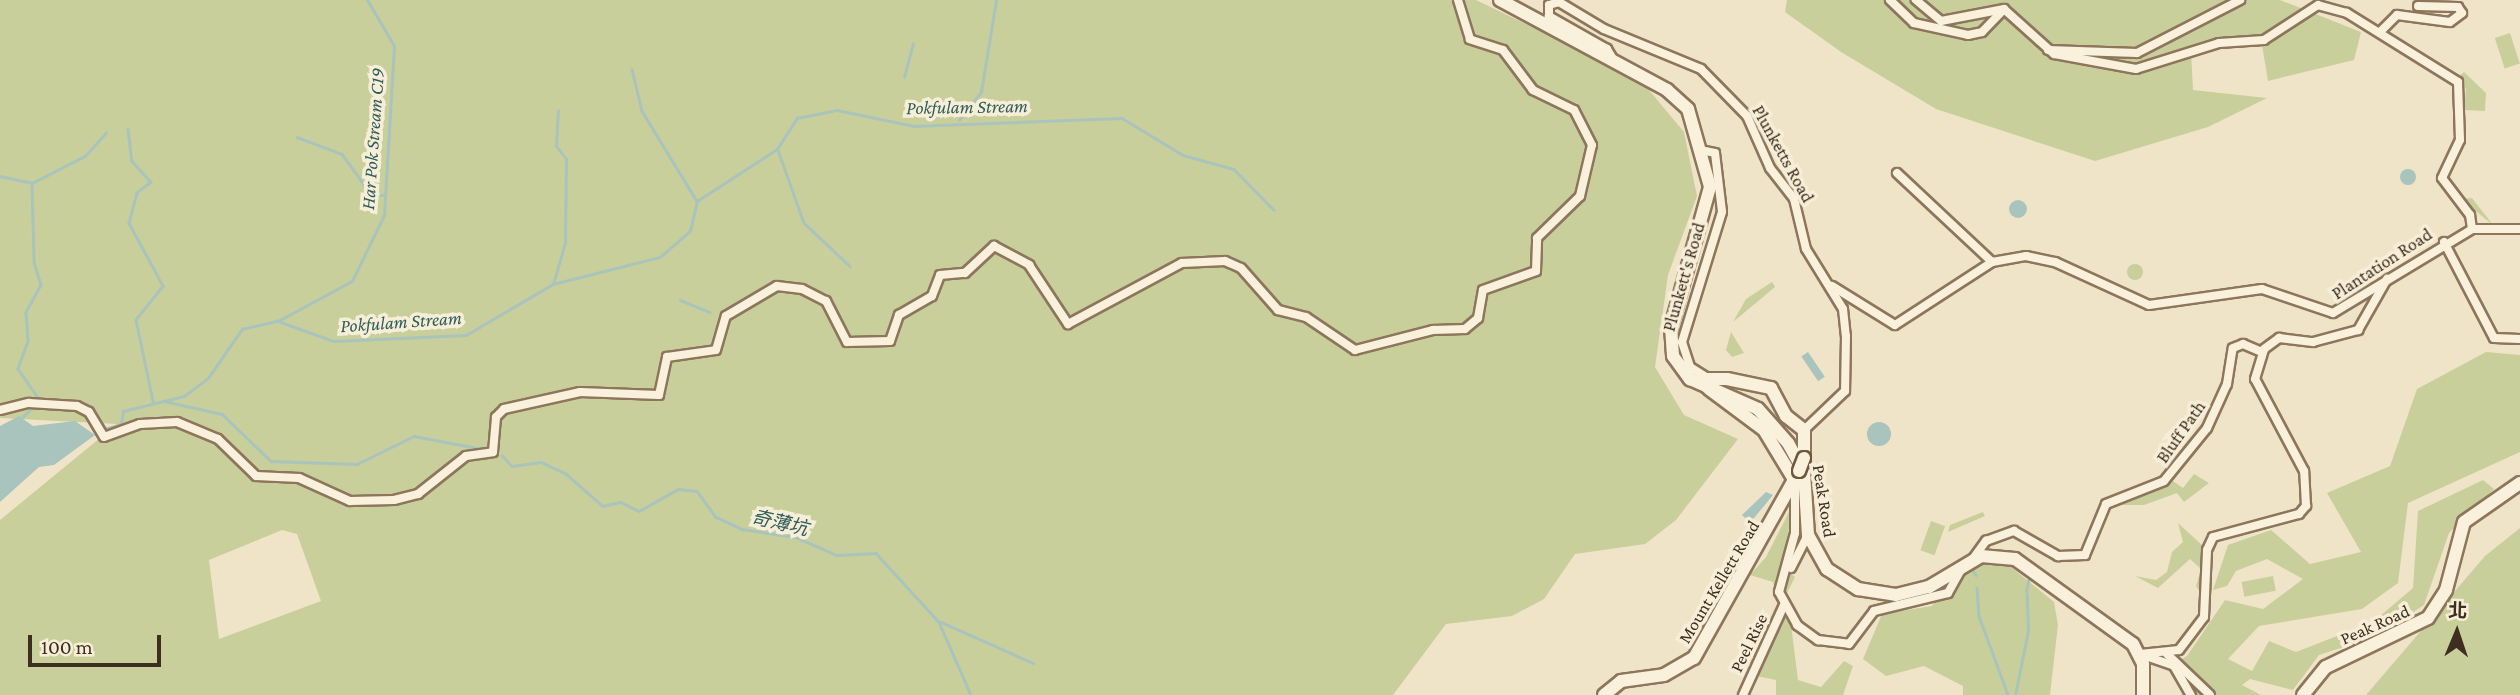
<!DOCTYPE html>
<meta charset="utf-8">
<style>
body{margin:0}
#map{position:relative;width:2520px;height:695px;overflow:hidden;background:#f0e4c8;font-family:"Crimson Pro","Noto Sans TC",serif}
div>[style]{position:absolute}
.green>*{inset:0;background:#c9cf9b;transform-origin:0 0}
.round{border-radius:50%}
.water>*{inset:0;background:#a9c4bc;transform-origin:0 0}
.stream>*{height:2.5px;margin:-1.25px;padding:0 1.25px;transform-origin:1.25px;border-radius:1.25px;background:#a9c4bc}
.roads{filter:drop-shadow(2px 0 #8d765c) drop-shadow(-2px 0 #8d765c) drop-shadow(0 2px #8d765c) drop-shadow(0 -2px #8d765c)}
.street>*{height:8px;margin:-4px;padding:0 4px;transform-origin:4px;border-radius:4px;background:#faf1dc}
.secondary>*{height:12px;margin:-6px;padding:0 6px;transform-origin:6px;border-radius:6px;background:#faf1dc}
.bridges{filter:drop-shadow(2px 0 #6f573f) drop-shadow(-2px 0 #6f573f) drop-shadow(0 2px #6f573f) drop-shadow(0 -2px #6f573f)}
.secondary-bridge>*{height:12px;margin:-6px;padding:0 6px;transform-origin:6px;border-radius:6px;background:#faf1dc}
span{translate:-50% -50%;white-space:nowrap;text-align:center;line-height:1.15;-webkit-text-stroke:7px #f7eed8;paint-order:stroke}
.street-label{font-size:18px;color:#3d2e20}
.water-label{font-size:19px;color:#2f5d5a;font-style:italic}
.north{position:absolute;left:2422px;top:597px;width:70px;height:70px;-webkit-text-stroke:5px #f7eed8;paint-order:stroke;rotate:2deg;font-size:19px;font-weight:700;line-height:28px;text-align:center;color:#3d2e20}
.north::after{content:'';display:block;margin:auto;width:24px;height:32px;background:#3d2e20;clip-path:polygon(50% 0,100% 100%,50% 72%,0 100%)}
.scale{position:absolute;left:28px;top:635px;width:133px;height:32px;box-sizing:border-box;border:4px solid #3d2e20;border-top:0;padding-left:9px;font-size:21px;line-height:24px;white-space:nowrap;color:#3d2e20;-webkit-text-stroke:5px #f7eed8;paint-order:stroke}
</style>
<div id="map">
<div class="green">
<i style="clip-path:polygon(evenodd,0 0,1476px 0,1639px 78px,1684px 132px,1697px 196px,1668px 275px,1655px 367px,1684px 415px,1738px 439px,1676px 520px,1645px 544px,1575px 554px,1544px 599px,1512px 616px,1446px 624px,1393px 695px,0 695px,0 520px,117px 424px,0 418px,0 0,282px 530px,297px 534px,321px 601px,219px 639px,209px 560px,282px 530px)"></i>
<i style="clip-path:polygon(1787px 0,2280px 0,2361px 32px,2354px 60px,2268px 81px,2261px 39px,2191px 50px,2193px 90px,2267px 98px,2208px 127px,2095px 161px,1936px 109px,1841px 52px,1785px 12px)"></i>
<i style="left:2510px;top:33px;width:32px;height:16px;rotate:72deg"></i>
<i style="clip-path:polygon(2464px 72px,2486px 93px,2485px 111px,2464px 110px,2466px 89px,2458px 77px)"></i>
<i style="clip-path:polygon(2472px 198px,2493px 225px,2461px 199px)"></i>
<i class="round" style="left:2127px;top:264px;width:16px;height:16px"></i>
<i style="clip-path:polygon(1772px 282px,1775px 287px,1733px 322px,1746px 299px)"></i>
<i style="clip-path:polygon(1731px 332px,1744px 353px,1732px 357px,1726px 350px)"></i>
<i style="clip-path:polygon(2486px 352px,2520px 355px,2520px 452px,2408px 503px,2398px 583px,2362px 609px,2259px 626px,2228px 659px,2252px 671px,2269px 641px,2296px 652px,2373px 622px,2413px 588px,2418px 511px,2483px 480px,2494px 489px,2449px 533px,2424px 605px,2375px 637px,2319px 655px,2293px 690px,2250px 679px,2242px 685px,2261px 695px,2186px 695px,2167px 668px,2187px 656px,2225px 600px,2263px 609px,2303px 579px,2267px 559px,2236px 571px,2227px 586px,2213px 590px,2228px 545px,2271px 530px,2310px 564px,2361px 552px,2327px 493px,2390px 466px,2417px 389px)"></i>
<i style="clip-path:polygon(2194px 474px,2209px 483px,2184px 502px,2177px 493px,2144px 505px,2116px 505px,2118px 497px,2170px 479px,2183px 488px)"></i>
<i style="clip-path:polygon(1795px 500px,1781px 566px,1795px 577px,1787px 593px,1798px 680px,1821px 687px,1844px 661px,1853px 666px,1843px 695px,1776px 695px,1776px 680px,1756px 676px,1779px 608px,1773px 582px,1750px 575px,1766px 557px)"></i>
<i style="clip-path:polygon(1983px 512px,1985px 516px,1948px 532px,1950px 525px)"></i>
<i style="left:1931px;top:521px;width:15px;height:31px;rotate:20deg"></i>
<i style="clip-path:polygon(2178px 523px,2203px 546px,2208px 572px,2201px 594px,2196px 586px,2201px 569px,2190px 559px,2158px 588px,2135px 576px,2156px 580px,2167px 572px,2172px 552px,2183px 542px)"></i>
<i style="clip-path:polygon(2520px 528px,2520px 695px,2366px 695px,2485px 556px)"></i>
<i style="clip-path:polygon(1981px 562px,2005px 562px,2054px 602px,2058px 625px,2050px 695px,1963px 695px,1963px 686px,1924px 666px,1886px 676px,1863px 659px,1882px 614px,1932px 606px,1943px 588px)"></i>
<i style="left:2273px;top:576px;width:15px;height:32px;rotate:79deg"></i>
</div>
<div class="water">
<i class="round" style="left:2400px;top:169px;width:16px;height:16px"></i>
<i class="round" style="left:2009px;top:200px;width:18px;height:18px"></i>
<i style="left:1808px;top:352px;width:30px;height:8px;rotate:56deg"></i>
<i style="clip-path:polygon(19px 416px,33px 426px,75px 421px,95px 435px,54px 465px,39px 467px,0 502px,0 426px)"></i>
<i class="round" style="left:1867px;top:422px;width:24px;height:24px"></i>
<i style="clip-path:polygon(1766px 492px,1773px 495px,1750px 523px,1742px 515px)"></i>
</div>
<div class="stream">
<i style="left:632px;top:69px;width:43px;rotate:76.6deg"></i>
<i style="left:642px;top:111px;width:105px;rotate:58.6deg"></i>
<i style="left:904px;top:77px;width:34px;rotate:-75deg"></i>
<i style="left:959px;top:120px;width:36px;rotate:-52deg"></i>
<i style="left:981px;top:92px;width:93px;rotate:-80.7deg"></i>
<i style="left:128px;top:129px;width:32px;rotate:83deg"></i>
<i style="left:132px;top:161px;width:28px;rotate:48deg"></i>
<i style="left:151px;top:182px;width:18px;rotate:142deg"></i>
<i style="left:137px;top:193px;width:31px;rotate:105deg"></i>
<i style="left:129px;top:223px;width:72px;rotate:61.6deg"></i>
<i style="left:163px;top:286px;width:43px;rotate:128.5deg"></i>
<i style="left:136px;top:320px;width:83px;rotate:78.1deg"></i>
<i style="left:297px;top:137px;width:48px;rotate:20.7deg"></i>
<i style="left:342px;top:154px;width:49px;rotate:54.1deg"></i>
<i style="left:371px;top:194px;width:12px;rotate:5deg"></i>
<i style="left:778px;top:150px;width:77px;rotate:70.4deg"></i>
<i style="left:804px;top:223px;width:63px;rotate:43.1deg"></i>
<i style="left:0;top:176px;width:33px;rotate:12deg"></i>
<i style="left:32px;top:183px;width:79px;rotate:88.5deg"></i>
<i style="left:34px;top:262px;width:24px;rotate:73deg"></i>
<i style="left:41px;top:285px;width:31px;rotate:119deg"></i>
<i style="left:26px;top:312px;width:29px;rotate:86deg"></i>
<i style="left:28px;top:341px;width:30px;rotate:110deg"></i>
<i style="left:18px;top:369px;width:39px;rotate:55deg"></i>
<i style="left:40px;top:401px;width:23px;rotate:137deg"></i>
<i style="left:32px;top:183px;width:59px;rotate:-27deg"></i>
<i style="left:85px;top:156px;width:31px;rotate:-48deg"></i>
<i style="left:553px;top:284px;width:43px;rotate:-73.7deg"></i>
<i style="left:565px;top:243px;width:84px;rotate:-89.3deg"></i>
<i style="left:566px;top:159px;width:16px;rotate:-128deg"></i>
<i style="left:556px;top:146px;width:35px;rotate:-87deg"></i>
<i style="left:680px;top:300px;width:32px;rotate:22deg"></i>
<i style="left:278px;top:321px;width:84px;rotate:-28.4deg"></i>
<i style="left:352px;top:281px;width:73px;rotate:-64.1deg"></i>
<i style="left:384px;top:215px;width:169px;rotate:-86.6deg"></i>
<i style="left:394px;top:46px;width:53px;rotate:-120.4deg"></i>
<i style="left:164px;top:401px;width:59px;rotate:12.6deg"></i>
<i style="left:222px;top:414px;width:68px;rotate:43.8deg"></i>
<i style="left:271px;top:461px;width:86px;rotate:2deg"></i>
<i style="left:357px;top:464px;width:64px;rotate:-26.2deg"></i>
<i style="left:414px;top:436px;width:69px;rotate:10.8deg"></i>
<i style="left:104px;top:429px;width:18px;rotate:-16deg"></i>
<i style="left:121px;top:424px;width:13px;rotate:-81deg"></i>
<i style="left:123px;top:411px;width:63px;rotate:-13.8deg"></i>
<i style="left:184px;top:396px;width:30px;rotate:-37deg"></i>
<i style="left:208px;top:378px;width:60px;rotate:-55.2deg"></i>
<i style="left:242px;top:329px;width:37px;rotate:-13deg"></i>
<i style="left:278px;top:321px;width:59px;rotate:19.7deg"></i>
<i style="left:334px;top:341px;width:132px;rotate:-2.6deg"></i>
<i style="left:466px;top:335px;width:101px;rotate:-30.4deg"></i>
<i style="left:553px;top:284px;width:110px;rotate:-14.2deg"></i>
<i style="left:660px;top:257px;width:40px;rotate:-41deg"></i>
<i style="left:690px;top:231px;width:31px;rotate:-77deg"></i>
<i style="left:697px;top:201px;width:95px;rotate:-33deg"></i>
<i style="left:777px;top:149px;width:37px;rotate:-57deg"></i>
<i style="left:797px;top:118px;width:41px;rotate:-11.3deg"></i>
<i style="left:837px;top:110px;width:79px;rotate:11.7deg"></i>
<i style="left:914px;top:126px;width:208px;rotate:-2.2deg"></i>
<i style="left:1122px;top:118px;width:71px;rotate:31.2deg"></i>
<i style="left:1183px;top:155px;width:53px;rotate:15.4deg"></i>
<i style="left:1234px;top:169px;width:57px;rotate:45.7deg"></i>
<i style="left:502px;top:455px;width:15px;rotate:48deg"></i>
<i style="left:512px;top:466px;width:29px;rotate:-8deg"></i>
<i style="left:541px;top:462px;width:26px;rotate:25deg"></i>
<i style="left:565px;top:473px;width:50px;rotate:41deg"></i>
<i style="left:603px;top:506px;width:18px;rotate:-13deg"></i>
<i style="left:621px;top:502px;width:20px;rotate:27deg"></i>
<i style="left:639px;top:511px;width:45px;rotate:-29.4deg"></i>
<i style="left:678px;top:489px;width:19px;rotate:6deg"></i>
<i style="left:697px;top:491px;width:32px;rotate:54deg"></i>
<i style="left:716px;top:517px;width:29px;rotate:25deg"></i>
<i style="left:742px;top:529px;width:54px;rotate:8.6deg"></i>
<i style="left:795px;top:537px;width:46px;rotate:23.2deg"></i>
<i style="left:837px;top:555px;width:39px;rotate:-3deg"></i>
<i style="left:876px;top:553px;width:93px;rotate:47.6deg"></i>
<i style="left:939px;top:622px;width:80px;rotate:66.3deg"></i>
<i style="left:1973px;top:571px;width:5px;rotate:53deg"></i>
<i style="left:1977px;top:588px;width:28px;rotate:86deg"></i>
<i style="left:1979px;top:616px;width:84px;rotate:69.8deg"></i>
<i style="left:2026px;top:591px;width:13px;rotate:-77deg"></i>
<i style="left:941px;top:622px;width:101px;rotate:24deg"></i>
<i style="left:2015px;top:695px;width:65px;rotate:-78.5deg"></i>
<i style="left:2028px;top:631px;width:37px;rotate:-92deg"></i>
</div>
<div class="roads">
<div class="street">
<i style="left:1890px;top:0;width:33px;rotate:44deg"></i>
<i style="left:1914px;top:23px;width:55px;rotate:12.5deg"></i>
<i style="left:1968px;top:35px;width:14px;rotate:-12deg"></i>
<i style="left:1982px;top:32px;width:32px;rotate:-46deg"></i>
<i style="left:2380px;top:32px;width:24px;rotate:-45deg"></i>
<i style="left:2397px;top:15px;width:53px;rotate:7.5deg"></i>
<i style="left:2450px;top:22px;width:15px;rotate:-37deg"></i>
<i style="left:2462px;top:13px;width:7px;rotate:-124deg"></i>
<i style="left:2458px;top:7px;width:40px;rotate:-178.6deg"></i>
<i style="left:2048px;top:50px;width:89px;rotate:1.9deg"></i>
<i style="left:2137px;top:53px;width:116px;rotate:-27.2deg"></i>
<i style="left:1613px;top:59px;width:12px;rotate:-121deg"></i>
<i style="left:1607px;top:49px;width:67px;rotate:-150.4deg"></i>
<i style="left:1549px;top:16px;width:11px;rotate:-90deg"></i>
<i style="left:1549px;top:5px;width:10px;rotate:-17deg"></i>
<i style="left:1559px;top:2px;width:52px;rotate:31deg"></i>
<i style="left:1604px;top:29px;width:105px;rotate:22.4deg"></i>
<i style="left:1701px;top:69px;width:66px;rotate:45.6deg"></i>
<i style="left:1747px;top:116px;width:57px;rotate:66.1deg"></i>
<i style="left:1770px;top:168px;width:39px;rotate:52deg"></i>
<i style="left:1794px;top:199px;width:51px;rotate:76.5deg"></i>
<i style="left:1806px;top:249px;width:70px;rotate:58.3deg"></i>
<i style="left:1843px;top:309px;width:27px;rotate:84deg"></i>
<i style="left:1846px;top:336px;width:55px;rotate:91deg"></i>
<i style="left:1845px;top:391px;width:57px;rotate:136.4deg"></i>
<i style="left:1705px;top:151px;width:10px;rotate:11deg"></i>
<i style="left:1715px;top:153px;width:59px;rotate:83.2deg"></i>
<i style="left:1722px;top:212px;width:136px;rotate:107.1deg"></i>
<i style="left:1682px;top:342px;width:26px;rotate:72deg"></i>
<i style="left:1690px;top:367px;width:22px;rotate:32deg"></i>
<i style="left:1897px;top:173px;width:130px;rotate:43.1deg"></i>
<i style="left:2472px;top:229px;width:48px"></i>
<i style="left:2444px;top:242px;width:108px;rotate:62.5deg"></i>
<i style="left:2494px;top:338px;width:26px;rotate:2deg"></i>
<i style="left:1832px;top:286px;width:74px;rotate:31.8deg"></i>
<i style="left:1895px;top:325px;width:116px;rotate:-33deg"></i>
<i style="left:1992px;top:262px;width:35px;rotate:-10deg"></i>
<i style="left:2026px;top:256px;width:30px;rotate:12deg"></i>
<i style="left:2055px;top:262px;width:103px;rotate:24.6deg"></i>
<i style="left:2149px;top:305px;width:114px;rotate:-8.1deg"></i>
<i style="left:2262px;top:289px;width:75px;rotate:18.7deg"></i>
<i style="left:2333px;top:313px;width:162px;rotate:-31.1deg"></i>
<i style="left:2472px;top:229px;width:14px;rotate:-98deg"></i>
<i style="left:2470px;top:215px;width:46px;rotate:-127.1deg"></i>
<i style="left:2442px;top:178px;width:42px;rotate:-64.7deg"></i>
<i style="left:2460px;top:140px;width:58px;rotate:-92deg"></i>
<i style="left:2458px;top:82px;width:131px;rotate:-148.1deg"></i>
<i style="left:2347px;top:13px;width:30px;rotate:-165deg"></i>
<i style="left:2318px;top:5px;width:64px;rotate:147.1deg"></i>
<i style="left:2264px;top:40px;width:45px;rotate:176.2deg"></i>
<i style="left:2219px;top:43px;width:87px;rotate:162.6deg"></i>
<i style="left:2136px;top:69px;width:83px;rotate:-169.6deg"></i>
<i style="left:2054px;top:54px;width:67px;rotate:-138deg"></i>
<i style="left:2004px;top:9px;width:64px;rotate:169.2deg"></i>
<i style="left:1941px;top:21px;width:33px;rotate:-140deg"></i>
<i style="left:0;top:410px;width:30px;rotate:-14deg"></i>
<i style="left:29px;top:403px;width:48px;rotate:3.6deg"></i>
<i style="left:77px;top:406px;width:13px;rotate:27deg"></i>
<i style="left:89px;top:412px;width:29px;rotate:59deg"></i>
<i style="left:104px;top:437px;width:38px;rotate:-20deg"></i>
<i style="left:140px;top:424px;width:37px;rotate:-3deg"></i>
<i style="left:177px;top:422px;width:44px;rotate:22.5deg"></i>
<i style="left:218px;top:439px;width:53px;rotate:44.2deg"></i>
<i style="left:256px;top:476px;width:43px;rotate:2.7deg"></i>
<i style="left:299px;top:478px;width:56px;rotate:24.3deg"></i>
<i style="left:350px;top:501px;width:44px;rotate:-1.3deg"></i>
<i style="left:394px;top:500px;width:25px;rotate:-14deg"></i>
<i style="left:418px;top:494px;width:61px;rotate:-38.4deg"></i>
<i style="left:466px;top:456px;width:27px;rotate:-8deg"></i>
<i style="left:493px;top:452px;width:35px;rotate:-85deg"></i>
<i style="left:496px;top:417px;width:11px;rotate:-45deg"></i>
<i style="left:504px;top:409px;width:78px;rotate:-12.6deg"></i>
<i style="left:580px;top:392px;width:79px;rotate:2.2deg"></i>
<i style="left:659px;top:395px;width:39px;rotate:-78deg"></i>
<i style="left:667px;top:357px;width:49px;rotate:-8.1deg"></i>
<i style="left:716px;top:350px;width:35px;rotate:-74deg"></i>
<i style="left:726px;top:316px;width:59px;rotate:-30.5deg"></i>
<i style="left:777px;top:286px;width:25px;rotate:7deg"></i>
<i style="left:802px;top:289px;width:27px;rotate:27deg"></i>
<i style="left:826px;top:301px;width:46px;rotate:62.9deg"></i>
<i style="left:847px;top:342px;width:43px;rotate:-1.3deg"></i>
<i style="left:890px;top:341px;width:28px;rotate:-71deg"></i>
<i style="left:899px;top:315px;width:38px;rotate:-30deg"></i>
<i style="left:932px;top:296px;width:22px;rotate:-69deg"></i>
<i style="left:940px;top:275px;width:25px;rotate:-5deg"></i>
<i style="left:965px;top:273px;width:40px;rotate:-43deg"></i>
<i style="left:994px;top:246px;width:40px;rotate:28deg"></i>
<i style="left:1029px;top:265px;width:71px;rotate:56.5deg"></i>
<i style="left:1068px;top:324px;width:129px;rotate:-28.2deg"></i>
<i style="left:1182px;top:263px;width:43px;rotate:-2.7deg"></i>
<i style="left:1225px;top:261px;width:17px;rotate:24deg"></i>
<i style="left:1241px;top:268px;width:56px;rotate:48.6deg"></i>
<i style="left:1278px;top:310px;width:29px;rotate:14deg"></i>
<i style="left:1306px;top:317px;width:59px;rotate:34deg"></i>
<i style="left:1355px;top:350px;width:81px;rotate:-14.4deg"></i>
<i style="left:1433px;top:330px;width:32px;rotate:-2deg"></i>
<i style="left:1465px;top:329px;width:17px;rotate:-40deg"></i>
<i style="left:1478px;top:318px;width:28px;rotate:-80deg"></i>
<i style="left:1483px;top:290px;width:56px;rotate:-19.7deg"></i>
<i style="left:1536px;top:271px;width:33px;rotate:-88deg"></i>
<i style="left:1537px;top:238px;width:60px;rotate:-44.3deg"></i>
<i style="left:1580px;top:196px;width:52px;rotate:-76.8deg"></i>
<i style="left:1592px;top:145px;width:39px;rotate:-117deg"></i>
<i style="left:1574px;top:110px;width:46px;rotate:-154deg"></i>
<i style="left:1533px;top:90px;width:50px;rotate:-126.9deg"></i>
<i style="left:1503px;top:50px;width:35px;rotate:-162deg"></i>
<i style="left:1470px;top:39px;width:41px;rotate:-107.1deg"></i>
<i style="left:1795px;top:481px;width:52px;rotate:90deg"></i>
<i style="left:1795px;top:533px;width:61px;rotate:105.2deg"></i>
<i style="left:1779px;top:592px;width:38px;rotate:61deg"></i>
<i style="left:1797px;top:625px;width:26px;rotate:36deg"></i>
<i style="left:1818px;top:640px;width:31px;rotate:7deg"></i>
<i style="left:1849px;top:644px;width:41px;rotate:-52.9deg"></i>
<i style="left:1874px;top:611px;width:76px;rotate:-13.7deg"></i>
<i style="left:1948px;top:593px;width:26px;rotate:-61deg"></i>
<i style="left:1972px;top:560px;width:24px;rotate:-54deg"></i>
<i style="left:1986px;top:541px;width:30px;rotate:-20deg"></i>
<i style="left:2014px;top:531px;width:51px;rotate:29.6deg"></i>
<i style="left:2058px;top:556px;width:27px;rotate:-2deg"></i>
<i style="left:2085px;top:555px;width:55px;rotate:-67.6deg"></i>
<i style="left:2106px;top:504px;width:62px;rotate:-21.6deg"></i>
<i style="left:2164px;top:481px;width:68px;rotate:-50.9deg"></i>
<i style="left:2207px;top:428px;width:48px;rotate:-65.6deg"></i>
<i style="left:2227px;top:384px;width:36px;rotate:-81deg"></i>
<i style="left:2233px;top:348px;width:11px;rotate:-22deg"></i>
<i style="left:2243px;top:344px;width:21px;rotate:23deg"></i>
<i style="left:1791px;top:568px;width:37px;rotate:-63deg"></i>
<i style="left:2140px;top:654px;width:39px;rotate:-6deg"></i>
<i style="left:2179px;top:650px;width:41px;rotate:-52.9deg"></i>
<i style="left:2204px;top:617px;width:67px;rotate:-87.4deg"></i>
<i style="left:2207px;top:550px;width:14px;rotate:-65deg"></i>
<i style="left:2213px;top:537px;width:89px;rotate:-15deg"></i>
<i style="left:2299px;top:514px;width:11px;rotate:-49deg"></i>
<i style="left:2306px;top:506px;width:35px;rotate:-93deg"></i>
<i style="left:2304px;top:471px;width:104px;rotate:-118deg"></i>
<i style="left:2255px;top:379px;width:31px;rotate:-73deg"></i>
<i style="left:2264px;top:349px;width:19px;rotate:-36deg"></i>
<i style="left:2279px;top:338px;width:34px;rotate:7deg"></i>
<i style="left:2313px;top:342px;width:47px;rotate:-14.9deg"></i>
<i style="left:2358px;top:330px;width:59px;rotate:-60.4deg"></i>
<i style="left:2140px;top:654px;width:36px;rotate:19deg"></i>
<i style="left:2174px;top:666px;width:34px;rotate:60deg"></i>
<i style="left:2167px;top:654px;width:59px;rotate:43.6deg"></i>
<i style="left:1743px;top:695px;width:99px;rotate:-65.5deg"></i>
</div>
<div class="secondary">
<i style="left:1500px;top:0;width:190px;rotate:28.3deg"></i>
<i style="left:1667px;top:90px;width:28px;rotate:42deg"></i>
<i style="left:1688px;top:109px;width:81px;rotate:74.2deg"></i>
<i style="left:1710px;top:187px;width:145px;rotate:105.6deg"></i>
<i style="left:1671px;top:327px;width:29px;rotate:86deg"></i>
<i style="left:1673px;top:356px;width:29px;rotate:54deg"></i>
<i style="left:1690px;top:379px;width:74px;rotate:23.8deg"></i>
<i style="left:1758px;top:409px;width:45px;rotate:48.6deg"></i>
<i style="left:1788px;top:443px;width:33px;rotate:61deg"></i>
<i style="left:1804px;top:472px;width:63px;rotate:86.4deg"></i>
<i style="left:1808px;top:535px;width:39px;rotate:61deg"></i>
<i style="left:1827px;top:569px;width:37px;rotate:33deg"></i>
<i style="left:1858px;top:589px;width:38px;rotate:9deg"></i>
<i style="left:1896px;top:595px;width:34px;rotate:-14deg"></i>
<i style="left:1929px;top:587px;width:61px;rotate:-30.8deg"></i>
<i style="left:1981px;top:556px;width:34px;rotate:5deg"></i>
<i style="left:2015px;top:559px;width:145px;rotate:35.8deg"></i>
<i style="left:2133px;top:644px;width:22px;rotate:63deg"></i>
<i style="left:2143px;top:664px;width:31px;rotate:90deg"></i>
<i style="left:1707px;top:387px;width:8px;rotate:-76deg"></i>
<i style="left:1709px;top:379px;width:18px"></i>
<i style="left:1727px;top:379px;width:45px;rotate:11.6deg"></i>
<i style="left:1771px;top:388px;width:32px;rotate:62deg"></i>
<i style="left:1786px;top:416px;width:23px;rotate:38deg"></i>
<i style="left:1804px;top:430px;width:28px;rotate:90deg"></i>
<i style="left:1709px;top:389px;width:69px;rotate:36.7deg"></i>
<i style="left:1764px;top:430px;width:60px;rotate:58.7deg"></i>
<i style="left:1604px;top:695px;width:22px;rotate:-39deg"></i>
<i style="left:1621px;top:681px;width:43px;rotate:-7.9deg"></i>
<i style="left:1664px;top:675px;width:34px;rotate:-30deg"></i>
<i style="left:1694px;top:658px;width:214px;rotate:-60.7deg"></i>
<i style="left:2303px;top:695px;width:36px;rotate:-51deg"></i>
<i style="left:2326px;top:667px;width:113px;rotate:-25.7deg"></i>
<i style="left:2428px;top:618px;width:33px;rotate:-57deg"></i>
<i style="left:2446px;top:590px;width:70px;rotate:-75.2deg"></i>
<i style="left:2464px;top:522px;width:68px;rotate:-34.9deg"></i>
</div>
</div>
<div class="bridges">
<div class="secondary-bridge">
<i style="left:1799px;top:471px;width:14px;rotate:-69deg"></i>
</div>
</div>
<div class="street-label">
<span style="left:1783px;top:154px;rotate:61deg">Plunketts Road</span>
<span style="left:2382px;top:264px;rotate:-33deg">Plantation Road</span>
<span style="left:1684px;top:277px;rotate:-74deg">Plunkett's Road</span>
<span style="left:2181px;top:432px;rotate:-55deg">Bluff Path</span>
<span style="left:1824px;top:501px;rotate:81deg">Peak Road</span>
<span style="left:1719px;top:582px;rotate:-59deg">Mount Kellett Road</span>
<span style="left:2375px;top:625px;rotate:-24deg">Peak Road</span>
<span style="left:1749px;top:643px;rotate:-64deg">Peel Rise</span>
</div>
<div class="water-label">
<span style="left:967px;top:107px;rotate:-1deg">Pokfulam Stream</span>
<span style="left:373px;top:139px;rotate:-86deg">Har Pok Stream C19</span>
<span style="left:401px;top:322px;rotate:-4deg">Pokfulam Stream</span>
<span style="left:780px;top:523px;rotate:13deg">奇薄坑</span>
</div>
<div class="north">北</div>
<div class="scale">100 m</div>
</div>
